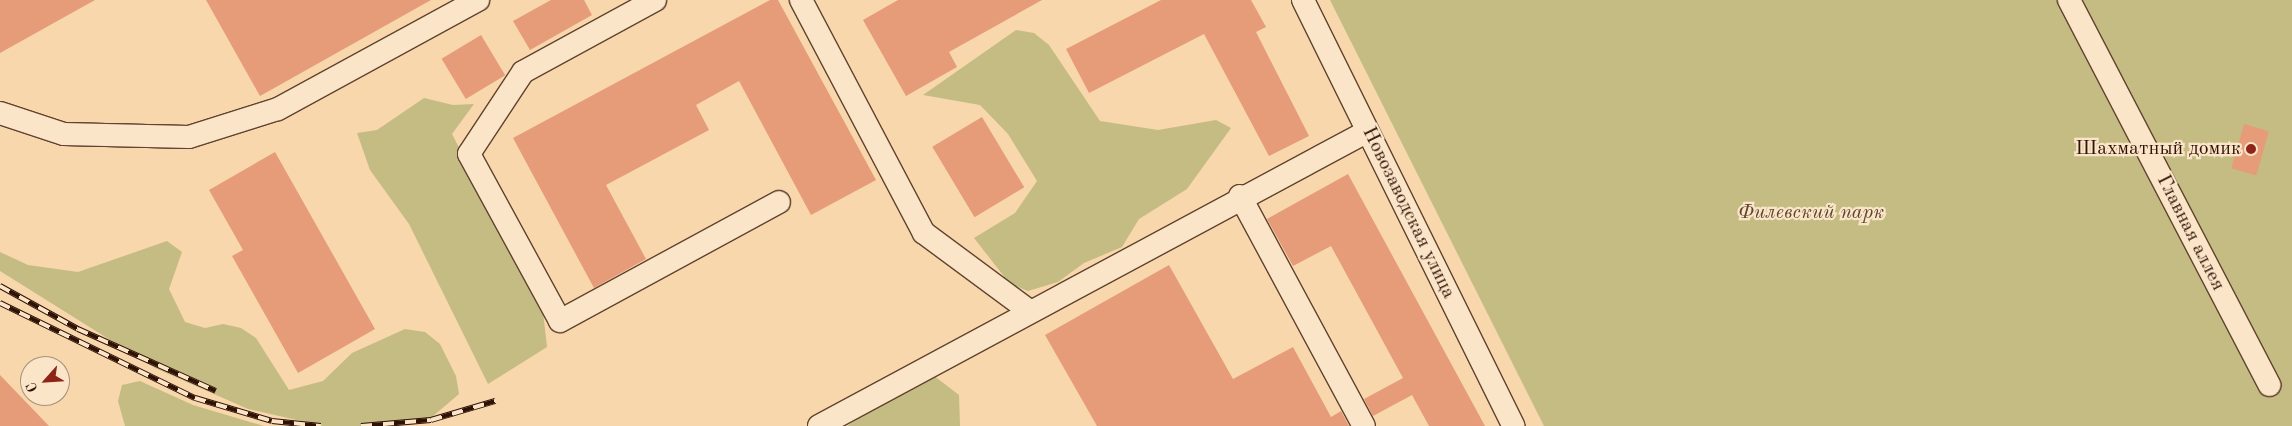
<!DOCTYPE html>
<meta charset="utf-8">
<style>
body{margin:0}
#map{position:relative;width:2292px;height:426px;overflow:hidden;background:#f7d7ab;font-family:"Old Standard TT",serif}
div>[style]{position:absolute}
.green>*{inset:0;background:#c4bc83}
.building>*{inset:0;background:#e69c78;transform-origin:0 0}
.roads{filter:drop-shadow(1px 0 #61432f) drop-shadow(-1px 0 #61432f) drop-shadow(0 1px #61432f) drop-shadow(0 -1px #61432f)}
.minor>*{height:22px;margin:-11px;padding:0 11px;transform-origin:11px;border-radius:11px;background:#fae5c8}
.rail>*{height:5.5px;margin-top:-2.75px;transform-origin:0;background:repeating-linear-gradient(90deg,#fae5c8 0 11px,#2f1206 0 22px);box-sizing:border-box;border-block:1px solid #2f1206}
.dots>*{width:14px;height:14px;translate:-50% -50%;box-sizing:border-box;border:2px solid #fae5c8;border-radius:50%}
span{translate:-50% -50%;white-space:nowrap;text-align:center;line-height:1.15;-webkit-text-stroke:4.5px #fae5c8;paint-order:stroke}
.poi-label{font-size:20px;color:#2f1206}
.right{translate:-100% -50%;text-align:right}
.street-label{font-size:20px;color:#2f1206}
.park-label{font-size:20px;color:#5c452c;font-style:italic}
.north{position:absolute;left:20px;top:356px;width:50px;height:50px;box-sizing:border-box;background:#fae5c8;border:1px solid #a9917a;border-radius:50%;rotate:244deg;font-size:14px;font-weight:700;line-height:20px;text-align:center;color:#2f1206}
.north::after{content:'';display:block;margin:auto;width:18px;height:22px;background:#8f2418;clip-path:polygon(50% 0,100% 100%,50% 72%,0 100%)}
</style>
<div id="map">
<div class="green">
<i style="clip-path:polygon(1330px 0,2292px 0,2292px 426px,1544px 426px)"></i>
<i style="clip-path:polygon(1016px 30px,1034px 33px,1049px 45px,1100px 121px,1158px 130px,1216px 120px,1231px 128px,1187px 189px,1139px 219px,1122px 247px,1084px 263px,1058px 282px,1028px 291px,1010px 284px,974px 238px,1015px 213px,1037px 181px,1008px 134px,980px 105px,923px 95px)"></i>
<i style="clip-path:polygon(424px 98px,453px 105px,474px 104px,452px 134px,543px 312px,547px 347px,488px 384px,409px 224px,370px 170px,357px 133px,377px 130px)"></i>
<i style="clip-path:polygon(167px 241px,182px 252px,169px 289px,185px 322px,205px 328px,223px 324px,241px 328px,256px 338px,289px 390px,323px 381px,352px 353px,405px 329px,425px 332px,440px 344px,456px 376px,459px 394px,426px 422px,386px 426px,323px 426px,248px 409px,155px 368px,0 271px,0 252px,28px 265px,78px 272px)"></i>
<i style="clip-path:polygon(929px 372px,959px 395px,960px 426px,847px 426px)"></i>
<i style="clip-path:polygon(140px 381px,193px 405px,264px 426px,125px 426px,118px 401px,122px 385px)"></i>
</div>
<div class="building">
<i style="clip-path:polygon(0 0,95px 0,0 53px)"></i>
<i style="clip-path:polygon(206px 0,431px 0,260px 96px)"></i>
<i style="clip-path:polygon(551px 0,584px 0,592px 15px,530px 50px,513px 21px)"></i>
<i style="clip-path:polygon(770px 0,778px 0,876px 180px,811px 215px,739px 81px,696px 105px,709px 130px,606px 185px,646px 259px,594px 288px,513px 138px)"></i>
<i style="clip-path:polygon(898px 0,1042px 0,949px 52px,957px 67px,906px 96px,863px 20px)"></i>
<i style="clip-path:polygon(1161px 0,1251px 0,1266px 27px,1256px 32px,1309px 136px,1269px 156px,1204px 34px,1089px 93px,1066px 49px)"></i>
<i style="left:481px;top:35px;width:47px;height:46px;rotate:59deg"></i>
<i style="left:982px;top:117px;width:82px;height:58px;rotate:59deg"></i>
<i style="left:2244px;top:124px;width:26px;height:46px;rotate:16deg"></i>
<i style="clip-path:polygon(275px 152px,375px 329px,298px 373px,232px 256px,243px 250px,209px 190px)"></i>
<i style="clip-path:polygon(1348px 174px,1485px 426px,1429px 426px,1412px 395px,1373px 416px,1364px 399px,1403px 378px,1331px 246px,1293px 266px,1267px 219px)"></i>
<i style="clip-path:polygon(1169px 265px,1233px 379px,1293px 347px,1331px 417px,1341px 411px,1349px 426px,1097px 426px,1045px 335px)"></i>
<i style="clip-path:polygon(0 375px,49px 426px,0 426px)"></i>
</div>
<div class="roads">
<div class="minor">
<i style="left:655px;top:0;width:150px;rotate:151.4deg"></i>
<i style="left:523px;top:72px;width:98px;rotate:123.4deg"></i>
<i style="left:469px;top:154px;width:190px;rotate:61.4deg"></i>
<i style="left:560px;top:321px;width:249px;rotate:-28.5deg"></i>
<i style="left:801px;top:0;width:263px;rotate:62.2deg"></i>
<i style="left:924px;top:233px;width:129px;rotate:36.5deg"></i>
<i style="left:1303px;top:0;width:475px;rotate:63.7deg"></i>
<i style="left:2069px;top:0;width:434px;rotate:62.5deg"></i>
<i style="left:0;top:113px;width:67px;rotate:18.2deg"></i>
<i style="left:64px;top:134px;width:125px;rotate:1.4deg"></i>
<i style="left:189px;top:137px;width:93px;rotate:-17.5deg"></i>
<i style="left:278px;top:109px;width:228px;rotate:-28.6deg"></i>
<i style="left:1240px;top:196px;width:261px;rotate:61.7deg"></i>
<i style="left:819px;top:426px;width:623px;rotate:-28.25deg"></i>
</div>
</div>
<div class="rail">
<i style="left:0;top:286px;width:89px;rotate:28.9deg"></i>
<i style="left:78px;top:329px;width:151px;rotate:24.2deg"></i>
<i style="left:0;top:303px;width:217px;rotate:26deg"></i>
<i style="left:195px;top:398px;width:80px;rotate:16.6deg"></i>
<i style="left:272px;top:421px;width:49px;rotate:5.8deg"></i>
<i style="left:361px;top:426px;width:70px;rotate:-4.9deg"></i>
<i style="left:431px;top:420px;width:67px;rotate:-16.5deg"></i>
</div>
<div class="dots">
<i style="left:2251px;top:149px;background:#8f2418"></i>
</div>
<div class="poi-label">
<span class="right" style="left:2241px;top:149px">Шахматный домик</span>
</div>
<div class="street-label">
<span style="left:1408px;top:213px;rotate:64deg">Новозаводская улица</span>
<span style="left:2190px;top:233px;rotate:63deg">Главная аллея</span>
</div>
<div class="park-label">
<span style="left:1811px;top:213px">Филевский парк</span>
</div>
<div class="north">С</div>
</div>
